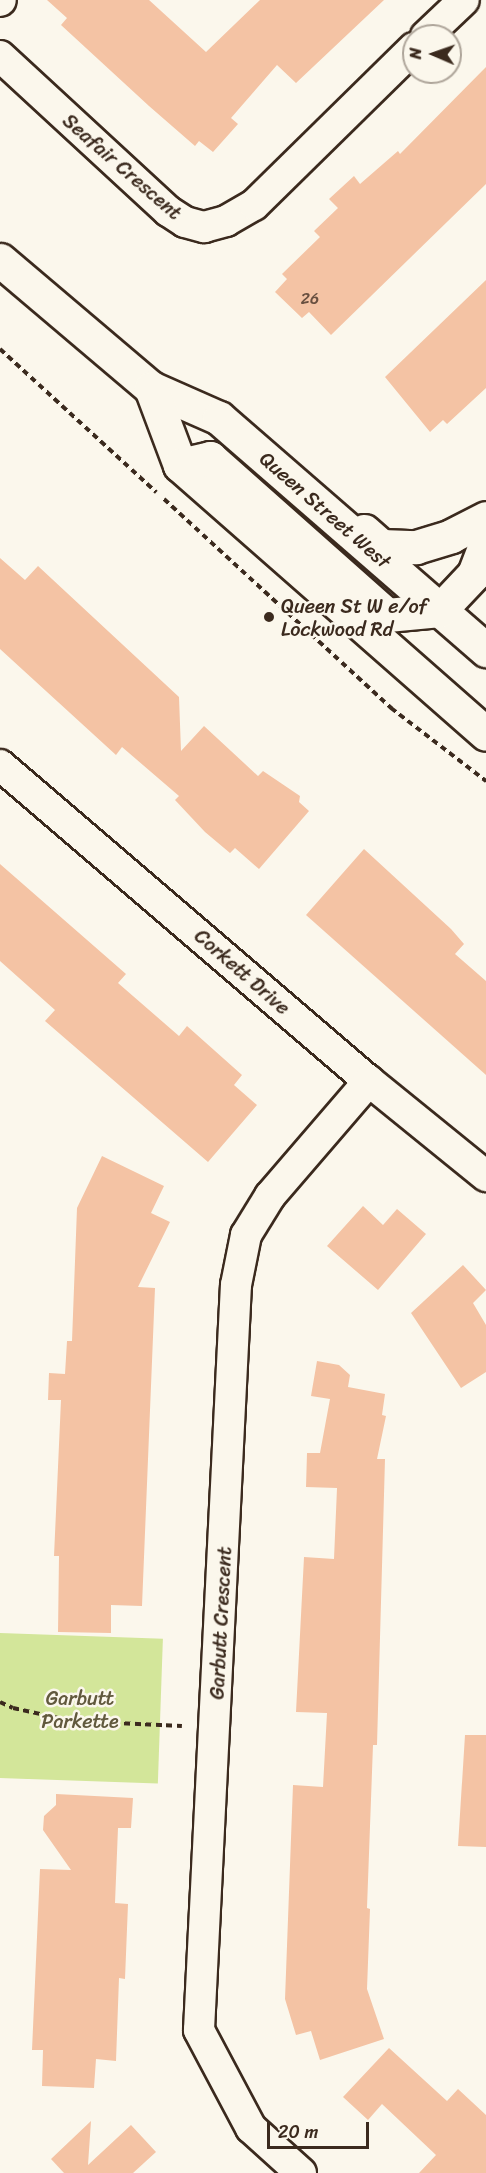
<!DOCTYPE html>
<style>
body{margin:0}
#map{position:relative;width:486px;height:2173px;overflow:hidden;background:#fbf7ec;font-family:Sriracha,sans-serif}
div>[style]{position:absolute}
.green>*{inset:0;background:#d3e69a;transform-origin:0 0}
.building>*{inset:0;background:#f4c3a4}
.path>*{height:4px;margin-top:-2px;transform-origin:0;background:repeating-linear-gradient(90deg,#3b2a1e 0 6px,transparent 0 10.5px)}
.roads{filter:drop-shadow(2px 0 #3b2a1e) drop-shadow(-2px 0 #3b2a1e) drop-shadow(0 2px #3b2a1e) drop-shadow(0 -2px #3b2a1e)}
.street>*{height:30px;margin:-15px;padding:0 15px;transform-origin:15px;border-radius:15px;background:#fbf7ec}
.secondary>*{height:33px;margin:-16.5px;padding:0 16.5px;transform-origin:16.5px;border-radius:16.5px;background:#fbf7ec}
.dots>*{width:16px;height:16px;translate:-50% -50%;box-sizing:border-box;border:3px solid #fbf7ec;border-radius:50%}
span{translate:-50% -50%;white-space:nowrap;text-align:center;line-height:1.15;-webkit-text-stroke:5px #fbf7ec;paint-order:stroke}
.number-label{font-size:16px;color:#695040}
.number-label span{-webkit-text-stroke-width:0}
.street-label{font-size:20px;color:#3b2a1e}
.poi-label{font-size:20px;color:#3b2a1e}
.left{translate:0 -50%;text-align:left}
.park-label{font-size:20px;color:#61593d}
.north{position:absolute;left:402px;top:24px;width:60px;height:60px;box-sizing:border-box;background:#fbf7ec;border:2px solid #aea59a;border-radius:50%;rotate:272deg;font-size:16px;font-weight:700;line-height:24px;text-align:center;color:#3b2a1e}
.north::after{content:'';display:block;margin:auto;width:21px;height:27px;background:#3b2a1e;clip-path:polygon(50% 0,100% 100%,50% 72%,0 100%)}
.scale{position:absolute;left:267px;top:2122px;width:102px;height:27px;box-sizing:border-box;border:3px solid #3b2a1e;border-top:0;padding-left:8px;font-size:18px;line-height:21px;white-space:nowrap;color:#3b2a1e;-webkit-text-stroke:4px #fbf7ec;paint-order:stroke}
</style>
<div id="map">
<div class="green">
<i style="left:0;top:1633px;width:163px;height:145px;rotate:2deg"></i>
</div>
<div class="building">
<i style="clip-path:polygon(47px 0,149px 0,206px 52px,260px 0,384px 0,296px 83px,277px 65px,231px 118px,238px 124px,213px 152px,199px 141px,195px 146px,149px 106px,61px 25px,67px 18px)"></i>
<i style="clip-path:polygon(486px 67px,486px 184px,331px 335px,309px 312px,302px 318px,275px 292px,287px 279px,282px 274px,320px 237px,314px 231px,338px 208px,329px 199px,354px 176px,360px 184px,398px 151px,400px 154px)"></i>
<i style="clip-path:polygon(486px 280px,486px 388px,447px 424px,443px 420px,430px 432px,385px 377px)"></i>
<i style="clip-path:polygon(0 558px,25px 580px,38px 566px,179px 697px,181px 751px,204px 726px,258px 776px,263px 771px,300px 796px,299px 802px,309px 811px,259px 869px,235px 848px,230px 853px,205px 832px,175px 800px,179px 796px,122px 747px,116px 755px,0 649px)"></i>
<i style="clip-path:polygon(364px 849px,451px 929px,464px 944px,455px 954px,486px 981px,486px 1075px,306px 915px)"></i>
<i style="clip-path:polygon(0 864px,126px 974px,118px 983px,179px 1036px,187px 1026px,242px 1075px,234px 1085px,257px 1105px,208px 1162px,45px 1021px,55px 1010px,0 961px)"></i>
<i style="clip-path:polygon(102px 1156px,164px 1186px,151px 1213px,170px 1222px,138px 1287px,155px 1288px,142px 1606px,111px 1605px,111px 1633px,58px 1632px,59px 1556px,54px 1556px,61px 1400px,48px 1400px,49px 1373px,65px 1374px,67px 1341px,72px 1341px,77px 1208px)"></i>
<i style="clip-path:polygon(363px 1206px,383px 1225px,397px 1209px,426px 1234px,378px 1290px,327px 1246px)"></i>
<i style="clip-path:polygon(463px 1265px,486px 1290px,473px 1303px,486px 1325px,486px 1372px,461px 1388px,411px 1313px)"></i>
<i style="clip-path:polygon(317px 1361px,339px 1365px,350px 1375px,348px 1387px,385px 1394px,382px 1415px,386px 1416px,377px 1459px,385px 1459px,377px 1745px,373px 1745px,367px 1908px,370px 1909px,367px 1989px,384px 2039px,320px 2060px,311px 2031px,296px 2035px,285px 1999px,293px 1785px,323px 1787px,327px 1713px,296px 1712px,304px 1557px,334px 1559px,337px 1488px,306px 1487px,307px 1453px,320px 1453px,330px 1399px,311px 1396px)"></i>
<i style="clip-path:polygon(465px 1735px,486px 1735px,486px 1847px,458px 1846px)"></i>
<i style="clip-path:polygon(56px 1794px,133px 1798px,131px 1828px,118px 1828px,115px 1903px,128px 1904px,125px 1979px,119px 1978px,116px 2061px,96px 2059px,94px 2088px,42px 2086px,43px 2050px,32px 2050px,40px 1869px,71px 1870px,43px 1830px,44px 1816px,56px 1805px)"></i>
<i style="clip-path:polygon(389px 2048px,447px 2101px,458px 2089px,486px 2115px,486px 2173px,419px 2173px,436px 2155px,382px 2104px,368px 2120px,343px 2097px)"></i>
<i style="clip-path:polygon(91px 2121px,88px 2165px,131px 2125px,156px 2152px,133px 2173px,64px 2173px,51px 2159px)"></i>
</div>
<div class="path">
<i style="left:0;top:349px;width:212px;rotate:42.5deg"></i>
<i style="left:164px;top:499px;width:309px;rotate:42.6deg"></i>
<i style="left:391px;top:708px;width:120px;rotate:37.5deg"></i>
<i style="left:0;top:1702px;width:14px;rotate:25deg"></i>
<i style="left:13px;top:1708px;width:60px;rotate:12.4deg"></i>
<i style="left:72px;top:1721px;width:110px;rotate:2.6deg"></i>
</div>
<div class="roads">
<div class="street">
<i style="left:0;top:1px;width:1px;rotate:-45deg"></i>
<i style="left:426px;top:36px;width:52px;rotate:-43.5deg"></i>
<i style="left:0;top:56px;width:229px;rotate:42.7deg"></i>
<i style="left:168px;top:211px;width:20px;rotate:33deg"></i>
<i style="left:185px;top:222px;width:20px;rotate:15deg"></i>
<i style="left:204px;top:227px;width:23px;rotate:-15deg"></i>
<i style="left:226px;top:221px;width:32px;rotate:-30deg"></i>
<i style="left:254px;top:205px;width:224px;rotate:-44.5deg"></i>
<i style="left:0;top:765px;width:486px;rotate:40.6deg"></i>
<i style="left:369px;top:1081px;width:151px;rotate:39.1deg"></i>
<i style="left:301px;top:2173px;width:67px;rotate:-138deg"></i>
<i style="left:251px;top:2128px;width:111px;rotate:-118deg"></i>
<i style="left:199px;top:2030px;width:746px;rotate:-87.16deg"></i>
<i style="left:236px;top:1285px;width:51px;rotate:-78.7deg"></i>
<i style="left:246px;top:1235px;width:46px;rotate:-58.4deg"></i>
<i style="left:270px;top:1196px;width:152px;rotate:-49.3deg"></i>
</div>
<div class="secondary">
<i style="left:0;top:260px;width:198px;rotate:40.3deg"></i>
<i style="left:151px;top:388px;width:74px;rotate:23.8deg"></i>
<i style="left:219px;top:418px;width:354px;rotate:41deg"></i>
<i style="left:151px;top:388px;width:82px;rotate:69.4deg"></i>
<i style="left:180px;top:465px;width:407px;rotate:41.3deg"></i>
<i style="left:180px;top:465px;width:31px;rotate:-13deg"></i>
<i style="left:210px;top:458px;width:237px;rotate:41.6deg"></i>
<i style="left:387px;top:615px;width:53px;rotate:-5.4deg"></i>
<i style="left:440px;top:610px;width:50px;rotate:-46.6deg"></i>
<i style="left:474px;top:574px;width:34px;rotate:-69deg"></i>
<i style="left:364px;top:531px;width:23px;rotate:41deg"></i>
<i style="left:381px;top:546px;width:35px;rotate:2deg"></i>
<i style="left:416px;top:547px;width:37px;rotate:-17deg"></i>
<i style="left:451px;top:536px;width:39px;rotate:-27deg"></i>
</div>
</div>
<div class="dots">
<i style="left:269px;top:617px;background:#3b2a1e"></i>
</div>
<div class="number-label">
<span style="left:310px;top:299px">26</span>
</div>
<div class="street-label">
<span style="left:122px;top:167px;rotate:41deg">Seafair Crescent</span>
<span style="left:325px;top:510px;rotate:41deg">Queen Street West</span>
<span style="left:242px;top:972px;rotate:41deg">Corkett Drive</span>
<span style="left:221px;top:1623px;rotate:-87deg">Garbutt Crescent</span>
</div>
<div class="poi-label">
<span class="left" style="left:281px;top:618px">Queen St W e/of<br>Lockwood Rd</span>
</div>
<div class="park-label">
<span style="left:80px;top:1710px">Garbutt<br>Parkette</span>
</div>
<div class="north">N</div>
<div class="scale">20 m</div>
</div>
